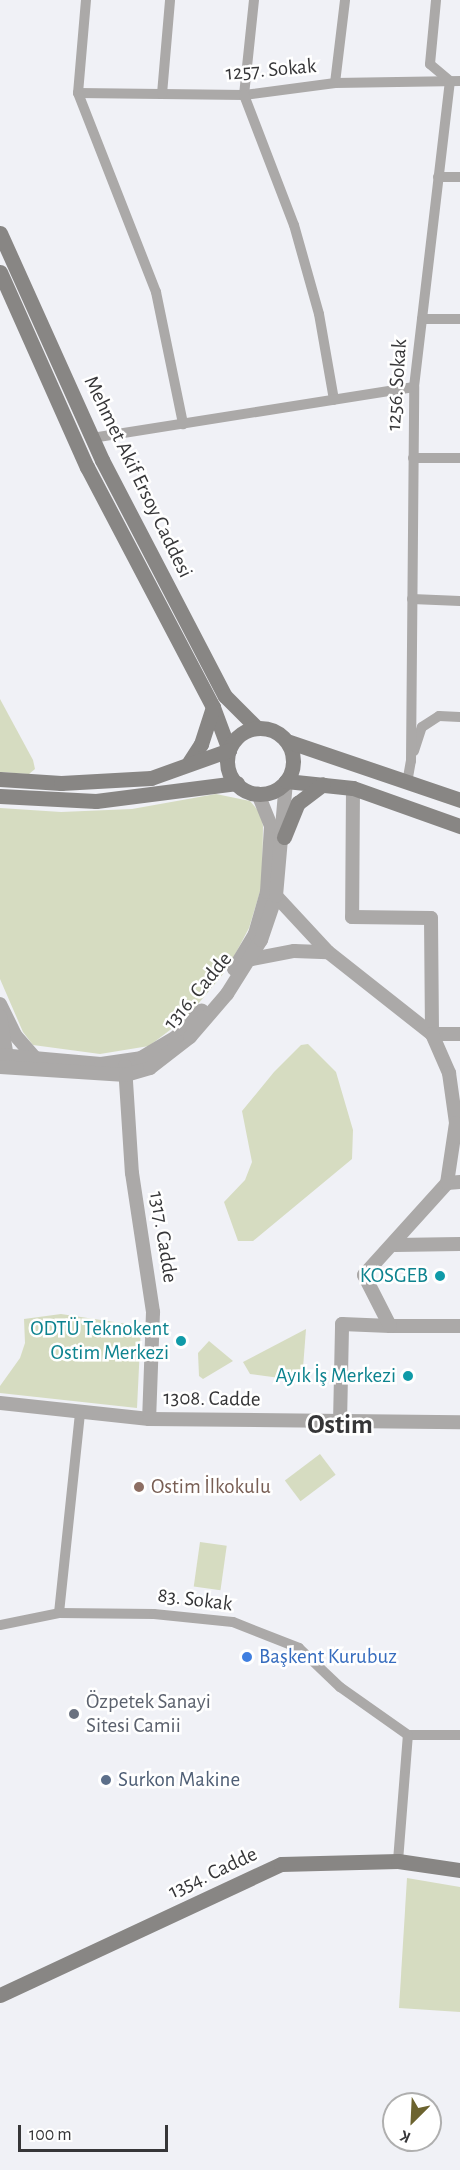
<!DOCTYPE html>
<meta charset="utf-8">
<style>
body{margin:0}
#map{position:relative;width:460px;height:2170px;overflow:hidden;background:#f0f1f6;font-family:"Alegreya Sans",sans-serif}
div>[style]{position:absolute}
.green>*{inset:0;background:#d6dcc1;transform-origin:0 0}
.minor>*{height:10px;margin:-5px;padding:0 5px;transform-origin:5px;border-radius:5px;background:#aba9a8}
.tertiary>*{height:14px;margin:-7px;padding:0 7px;transform-origin:7px;border-radius:7px;background:#aba9a8}
.secondary>*{height:15px;margin:-7.5px;padding:0 7.5px;transform-origin:7.5px;border-radius:7.5px;background:#888684}
.secondary>.ring{margin:-7.5px;padding:0;box-sizing:content-box;background:none;border:15px solid #888684;border-radius:50%}
.dots>*{width:16px;height:16px;translate:-50% -50%;box-sizing:border-box;border:3px solid #fff;border-radius:50%}
span{translate:-50% -50%;white-space:nowrap;text-align:center;line-height:1.15;-webkit-text-stroke:5px #fff;paint-order:stroke}
.street-label{font-size:21px;color:#363638}
.culture-label{font-size:21px;color:#0d838f}
.right{translate:-100% -50%;text-align:right}
.education-label{font-size:21px;color:#785e54}
.left{translate:0 -50%;text-align:left}
.shop-label{font-size:21px;color:#366cbe}
.worship-label{font-size:21px;color:#5b616d}
.service-label{font-size:21px;color:#4e5e75}
.district-label{font-size:27px;color:#363638;font-weight:700}
.north{position:absolute;left:382px;top:2092px;width:60px;height:60px;box-sizing:border-box;background:#fff;border:2px solid #afafaf;border-radius:50%;rotate:204deg;font-size:16px;font-weight:700;line-height:24px;text-align:center;color:#363638}
.north::after{content:'';display:block;margin:auto;width:21px;height:27px;background:#6c632f;clip-path:polygon(50% 0,100% 100%,50% 72%,0 100%)}
.scale{position:absolute;left:18px;top:2125px;width:150px;height:27px;box-sizing:border-box;border:3px solid #363638;border-top:0;padding-left:8px;font-size:18px;line-height:21px;white-space:nowrap;color:#363638;-webkit-text-stroke:4px #fff;paint-order:stroke}
</style>
<div id="map">
<div class="green">
<i style="clip-path:polygon(0 699px,33px 760px,35px 769px,29px 774px,0 772px)"></i>
<i style="clip-path:polygon(216px 794px,250px 801px,261px 814px,263px 826px,262px 885px,249px 928px,231px 962px,221px 970px,224px 973px,187px 1017px,149px 1046px,100px 1054px,33px 1045px,23px 1032px,0 979px,0 808px,61px 812px,132px 809px)"></i>
<i style="clip-path:polygon(308px 1044px,336px 1072px,353px 1130px,352px 1159px,253px 1241px,238px 1241px,224px 1202px,245px 1180px,252px 1162px,242px 1111px,274px 1072px,301px 1045px)"></i>
<i style="clip-path:polygon(61px 1314px,141px 1326px,137px 1408px,0 1393px,0 1386px,20px 1358px,25px 1343px,24px 1319px)"></i>
<i style="clip-path:polygon(306px 1329px,302px 1381px,250px 1374px,243px 1362px)"></i>
<i style="clip-path:polygon(209px 1341px,233px 1361px,203px 1379px,199px 1376px,198px 1353px)"></i>
<i style="left:320px;top:1454px;width:26px;height:44px;rotate:53deg"></i>
<i style="left:200px;top:1542px;width:27px;height:45px;rotate:8deg"></i>
<i style="clip-path:polygon(407px 1878px,460px 1887px,460px 2012px,399px 2008px)"></i>
</div>
<div class="minor">
<i style="left:86px;top:0;width:93px;rotate:94.9deg"></i>
<i style="left:78px;top:93px;width:166px;rotate:0.7deg"></i>
<i style="left:244px;top:95px;width:92px;rotate:-7.5deg"></i>
<i style="left:335px;top:83px;width:84px;rotate:-83.1deg"></i>
<i style="left:254px;top:0;width:96px;rotate:96deg"></i>
<i style="left:244px;top:95px;width:139px;rotate:69deg"></i>
<i style="left:294px;top:225px;width:92px;rotate:74.3deg"></i>
<i style="left:319px;top:314px;width:87px;rotate:80.1deg"></i>
<i style="left:335px;top:83px;width:125px;rotate:-0.9deg"></i>
<i style="left:78px;top:93px;width:214px;rotate:68.6deg"></i>
<i style="left:156px;top:292px;width:135px;rotate:78.4deg"></i>
<i style="left:162px;top:94px;width:94px;rotate:-85.1deg"></i>
<i style="left:438px;top:177px;width:22px"></i>
<i style="left:422px;top:319px;width:38px"></i>
<i style="left:92px;top:438px;width:326px;rotate:-9deg"></i>
<i style="left:413px;top:458px;width:47px"></i>
<i style="left:412px;top:599px;width:48px;rotate:2.4deg"></i>
<i style="left:414px;top:751px;width:25px;rotate:-72deg"></i>
<i style="left:422px;top:727px;width:20px;rotate:-33deg"></i>
<i style="left:439px;top:716px;width:21px;rotate:3deg"></i>
<i style="left:407px;top:783px;width:22px;rotate:-80deg"></i>
<i style="left:411px;top:761px;width:374px;rotate:-89.5deg"></i>
<i style="left:414px;top:387px;width:308px;rotate:-83.3deg"></i>
<i style="left:450px;top:81px;width:26px;rotate:-140deg"></i>
<i style="left:430px;top:64px;width:64px;rotate:-84.6deg"></i>
<i style="left:59px;top:1613px;width:202px;rotate:-84deg"></i>
<i style="left:0;top:1625px;width:60px;rotate:-11.5deg"></i>
<i style="left:59px;top:1613px;width:95px;rotate:0.6deg"></i>
<i style="left:154px;top:1614px;width:79px;rotate:5.8deg"></i>
<i style="left:233px;top:1622px;width:71px;rotate:21.5deg"></i>
<i style="left:299px;top:1648px;width:57px;rotate:43.6deg"></i>
<i style="left:340px;top:1687px;width:83px;rotate:35.2deg"></i>
<i style="left:408px;top:1735px;width:52px"></i>
<i style="left:398px;top:1861px;width:126px;rotate:-85.5deg"></i>
</div>
<div class="tertiary">
<i style="left:353px;top:788px;width:129px;rotate:90.4deg"></i>
<i style="left:352px;top:917px;width:79px;rotate:0.7deg"></i>
<i style="left:431px;top:918px;width:116px;rotate:89.5deg"></i>
<i style="left:432px;top:1034px;width:28px"></i>
<i style="left:276px;top:896px;width:76px;rotate:47.1deg"></i>
<i style="left:328px;top:952px;width:132px;rotate:38.3deg"></i>
<i style="left:432px;top:1034px;width:43px;rotate:66.4deg"></i>
<i style="left:449px;top:1073px;width:50px;rotate:82deg"></i>
<i style="left:456px;top:1123px;width:61px;rotate:98.5deg"></i>
<i style="left:252px;top:959px;width:43px;rotate:-10.8deg"></i>
<i style="left:294px;top:951px;width:34px;rotate:2deg"></i>
<i style="left:234px;top:969px;width:41px;rotate:-59deg"></i>
<i style="left:255px;top:934px;width:44px;rotate:-74.1deg"></i>
<i style="left:267px;top:892px;width:66px;rotate:-86.5deg"></i>
<i style="left:271px;top:826px;width:35px;rotate:-112deg"></i>
<i style="left:0;top:1004px;width:34px;rotate:64deg"></i>
<i style="left:15px;top:1035px;width:30px;rotate:49deg"></i>
<i style="left:0;top:1016px;width:48px;rotate:80.3deg"></i>
<i style="left:0;top:1055px;width:101px;rotate:5.1deg"></i>
<i style="left:101px;top:1064px;width:40px;rotate:-8.5deg"></i>
<i style="left:141px;top:1058px;width:41px;rotate:-31deg"></i>
<i style="left:176px;top:1037px;width:37px;rotate:-46deg"></i>
<i style="left:125px;top:1066px;width:107px;rotate:86.3deg"></i>
<i style="left:132px;top:1173px;width:141px;rotate:81.4deg"></i>
<i style="left:153px;top:1312px;width:107px;rotate:92.1deg"></i>
<i style="left:0;top:1067px;width:126px;rotate:3.6deg"></i>
<i style="left:126px;top:1075px;width:25px;rotate:-16deg"></i>
<i style="left:150px;top:1068px;width:51px;rotate:-37.8deg"></i>
<i style="left:190px;top:1037px;width:57px;rotate:-49.3deg"></i>
<i style="left:227px;top:994px;width:64px;rotate:-57.8deg"></i>
<i style="left:261px;top:940px;width:46px;rotate:-71.2deg"></i>
<i style="left:276px;top:896px;width:115px;rotate:-85deg"></i>
<i style="left:395px;top:1245px;width:65px;rotate:-0.9deg"></i>
<i style="left:390px;top:1326px;width:70px"></i>
<i style="left:0;top:1403px;width:150px;rotate:6.1deg"></i>
<i style="left:149px;top:1419px;width:311px;rotate:0.6deg"></i>
<i style="left:340px;top:1423px;width:99px;rotate:-88.8deg"></i>
<i style="left:342px;top:1324px;width:48px;rotate:2.4deg"></i>
<i style="left:390px;top:1326px;width:57px;rotate:-117deg"></i>
<i style="left:364px;top:1275px;width:124px;rotate:-47.9deg"></i>
<i style="left:447px;top:1183px;width:13px;rotate:-4deg"></i>
</div>
<div class="secondary">
<i style="left:0;top:233px;width:249px;rotate:65.8deg"></i>
<i style="left:102px;top:460px;width:266px;rotate:62.5deg"></i>
<i style="left:225px;top:696px;width:45px;rotate:45deg"></i>
<i style="left:0;top:272px;width:214px;rotate:66deg"></i>
<i style="left:87px;top:467px;width:271px;rotate:62.3deg"></i>
<i style="left:213px;top:707px;width:46px;rotate:69.6deg"></i>
<i class="ring" style="left:227px;top:728px;width:51px;height:51px"></i>
<i style="left:287px;top:741px;width:183px;rotate:18.8deg"></i>
<i style="left:188px;top:764px;width:24px;rotate:-57deg"></i>
<i style="left:201px;top:744px;width:39px;rotate:-72deg"></i>
<i style="left:0;top:779px;width:61px;rotate:3.8deg"></i>
<i style="left:61px;top:783px;width:90px;rotate:-3.2deg"></i>
<i style="left:151px;top:778px;width:83px;rotate:-19.7deg"></i>
<i style="left:286px;top:781px;width:67px;rotate:6deg"></i>
<i style="left:353px;top:788px;width:114px;rotate:19.6deg"></i>
<i style="left:0;top:796px;width:96px;rotate:3deg"></i>
<i style="left:96px;top:801px;width:142px;rotate:-7.3deg"></i>
<i style="left:284px;top:837px;width:37px;rotate:-68deg"></i>
<i style="left:298px;top:803px;width:31px;rotate:-37deg"></i>
<i style="left:0;top:1995px;width:310px;rotate:-25deg"></i>
<i style="left:281px;top:1864px;width:117px;rotate:-1.5deg"></i>
<i style="left:398px;top:1861px;width:63px;rotate:8.3deg"></i>
</div>
<div class="dots">
<i style="left:440px;top:1276px;background:#0f9aa8"></i>
<i style="left:181px;top:1341px;background:#0f9aa8"></i>
<i style="left:408px;top:1376px;background:#0f9aa8"></i>
<i style="left:139px;top:1487px;background:#8d6e63"></i>
<i style="left:247px;top:1657px;background:#3f7fe0"></i>
<i style="left:74px;top:1714px;background:#6b7280"></i>
<i style="left:106px;top:1780px;background:#5c6f8a"></i>
</div>
<div class="street-label">
<span style="left:271px;top:70px;rotate:-5deg">1257. Sokak</span>
<span style="left:397px;top:385px;rotate:-86deg">1256. Sokak</span>
<span style="left:138px;top:477px;rotate:64deg">Mehmet Akif Ersoy Caddesi</span>
<span style="left:198px;top:991px;rotate:-50deg">1316. Cadde</span>
<span style="left:163px;top:1237px;rotate:81deg">1317. Cadde</span>
<span style="left:212px;top:1399px;rotate:1deg">1308. Cadde</span>
<span style="left:195px;top:1600px;rotate:7deg">83. Sokak</span>
<span style="left:213px;top:1873px;rotate:-25deg">1354. Cadde</span>
</div>
<div class="culture-label">
<span class="right" style="left:428px;top:1276px">KOSGEB</span>
<span class="right" style="left:169px;top:1341px">ODTÜ Teknokent<br>Ostim Merkezi</span>
<span class="right" style="left:396px;top:1376px">Ayık İş Merkezi</span>
</div>
<div class="education-label">
<span class="left" style="left:151px;top:1487px">Ostim İlkokulu</span>
</div>
<div class="shop-label">
<span class="left" style="left:259px;top:1657px">Başkent Kurubuz</span>
</div>
<div class="worship-label">
<span class="left" style="left:86px;top:1714px">Özpetek Sanayi<br>Sitesi Camii</span>
</div>
<div class="service-label">
<span class="left" style="left:118px;top:1780px">Surkon Makine</span>
</div>
<div class="district-label">
<span style="left:340px;top:1425px">Ostim</span>
</div>
<div class="north">K</div>
<div class="scale">100 m</div>
</div>
